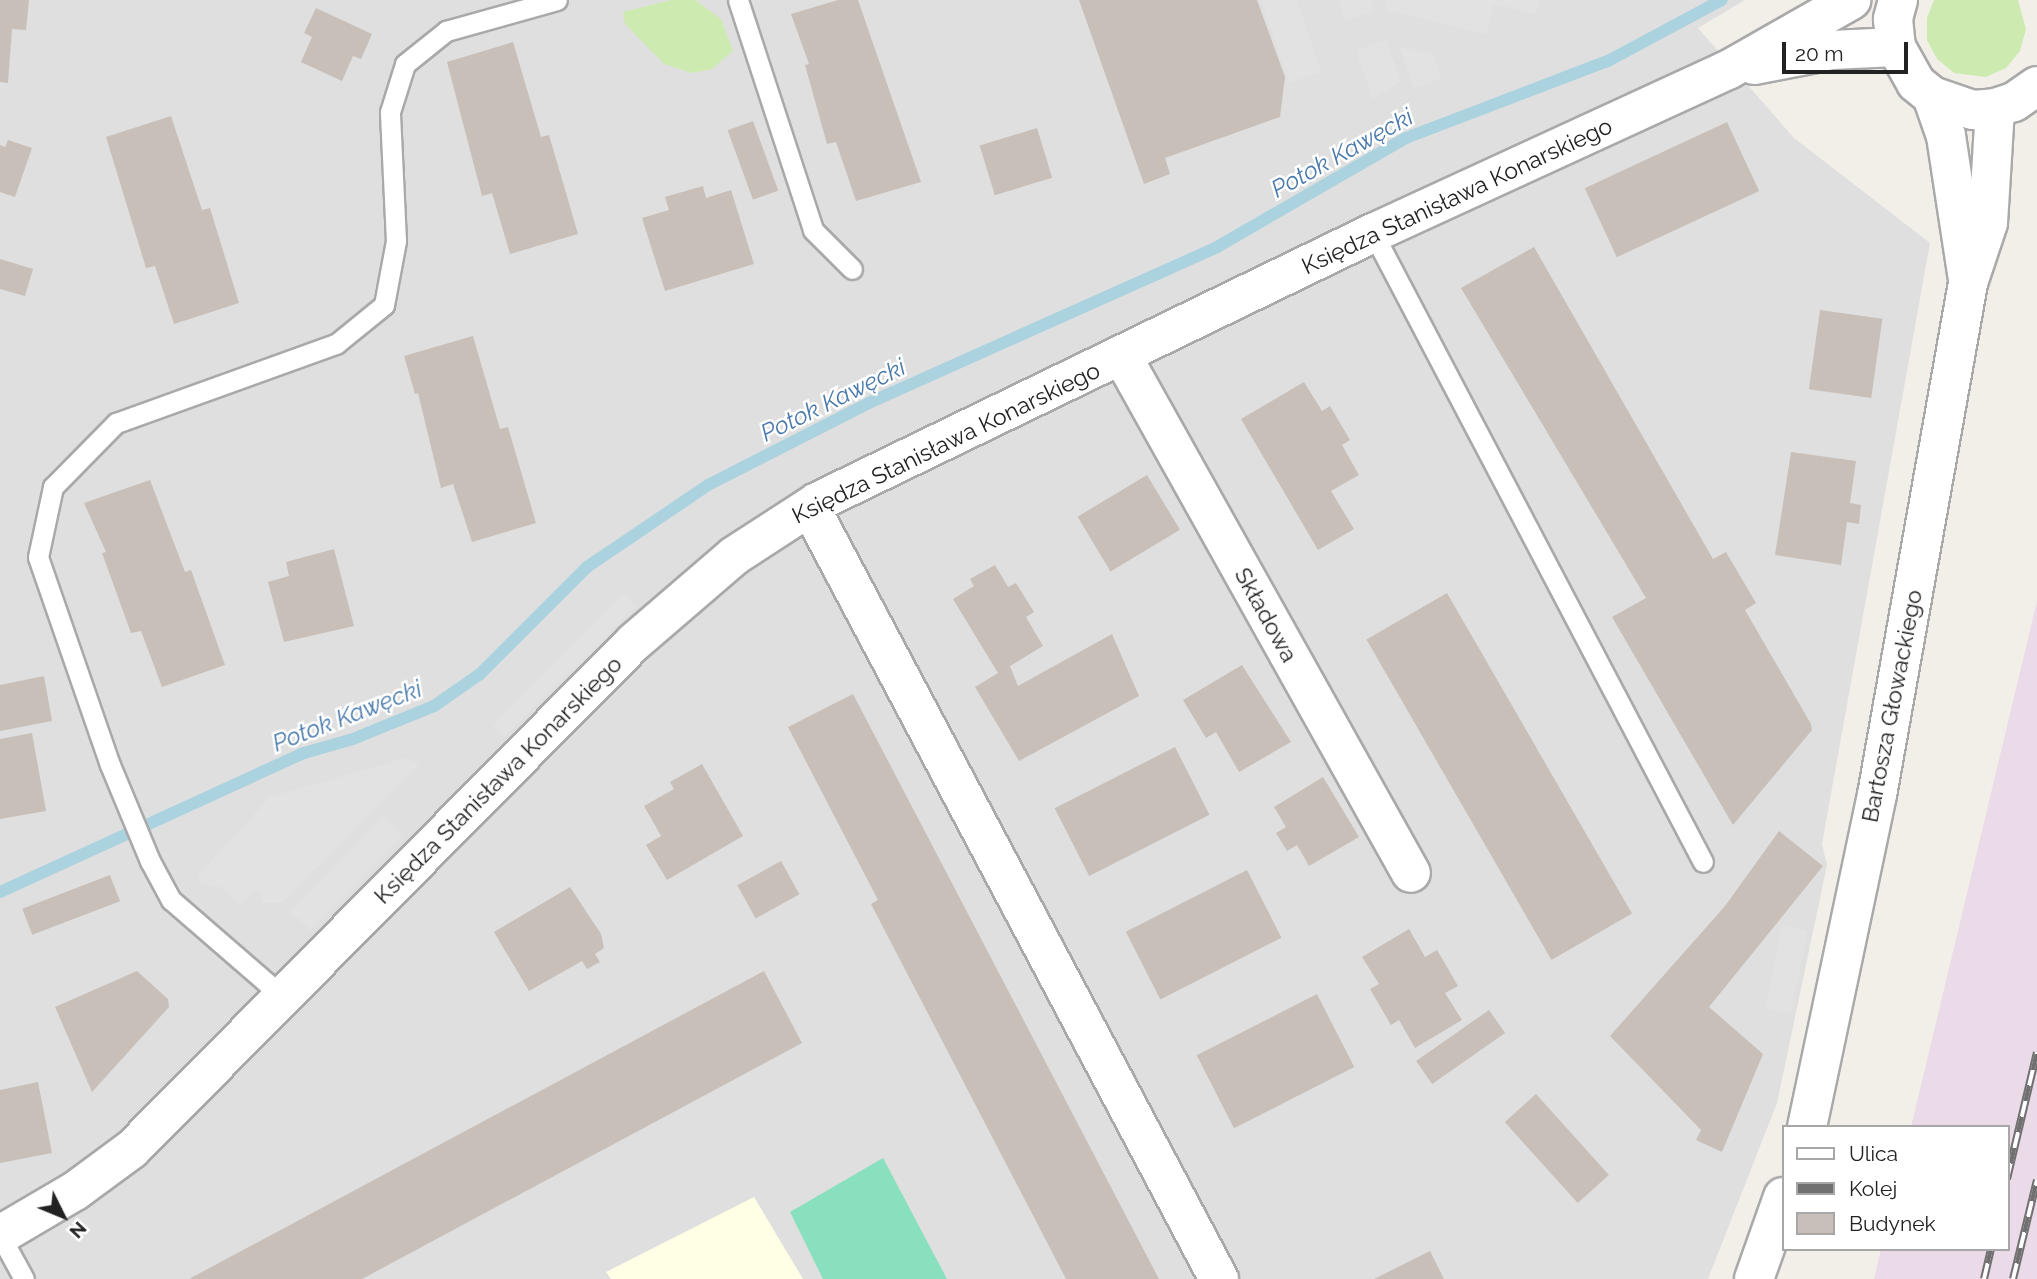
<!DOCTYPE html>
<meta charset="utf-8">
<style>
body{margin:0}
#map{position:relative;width:2037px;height:1279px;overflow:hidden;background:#f2efe9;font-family:Raleway,sans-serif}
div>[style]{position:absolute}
.residential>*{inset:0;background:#e0dfdf}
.industrial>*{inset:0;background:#ebdbe8}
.education>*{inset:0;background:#ffffe5}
.grass>*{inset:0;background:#cdebb0}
.pitch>*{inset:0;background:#88e0be}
.parking>*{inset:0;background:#e2e2e2;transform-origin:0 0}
.stream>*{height:12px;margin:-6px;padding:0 6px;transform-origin:6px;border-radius:6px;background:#aad3df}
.building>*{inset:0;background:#c7bfb8;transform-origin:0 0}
.roads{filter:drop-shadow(2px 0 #a9a9a9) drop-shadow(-2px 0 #a9a9a9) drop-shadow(0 2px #a9a9a9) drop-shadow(0 -2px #a9a9a9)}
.service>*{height:19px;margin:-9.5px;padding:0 9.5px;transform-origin:9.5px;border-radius:9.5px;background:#fff}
.minor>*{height:38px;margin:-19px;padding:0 19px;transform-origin:19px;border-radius:19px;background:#fff}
.tertiary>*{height:38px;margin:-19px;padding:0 19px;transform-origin:19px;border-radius:19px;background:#fff}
.rail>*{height:8px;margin-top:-4px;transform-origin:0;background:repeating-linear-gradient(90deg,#fff 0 16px,#707070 0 32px);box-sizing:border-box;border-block:2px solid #707070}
span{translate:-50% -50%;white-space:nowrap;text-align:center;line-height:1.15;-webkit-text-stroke:5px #fff;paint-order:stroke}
.street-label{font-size:23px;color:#222}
.water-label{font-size:24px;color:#4a7aab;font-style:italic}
.legend{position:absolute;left:1782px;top:1125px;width:228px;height:126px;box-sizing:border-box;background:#fff;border:2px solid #a7a7a7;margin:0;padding:9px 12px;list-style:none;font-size:21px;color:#222}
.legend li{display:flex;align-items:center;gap:14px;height:35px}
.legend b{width:35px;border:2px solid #a7a7a7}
.north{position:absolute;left:28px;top:1181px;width:70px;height:70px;-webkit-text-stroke:5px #fff;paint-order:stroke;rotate:133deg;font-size:19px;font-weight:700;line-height:28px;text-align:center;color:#222}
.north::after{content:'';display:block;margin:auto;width:24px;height:32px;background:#222;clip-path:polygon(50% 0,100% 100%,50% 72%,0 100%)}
.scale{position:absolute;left:1782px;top:42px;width:126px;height:32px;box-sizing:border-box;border:4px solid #222;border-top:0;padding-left:9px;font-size:21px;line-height:24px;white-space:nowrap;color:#222;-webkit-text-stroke:5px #fff;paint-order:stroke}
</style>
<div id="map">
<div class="residential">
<i style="clip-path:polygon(0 0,1745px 0,1698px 28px,1794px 138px,1930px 243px,1822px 844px,1827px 865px,1777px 1103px,1708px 1279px,0 1279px)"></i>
</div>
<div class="industrial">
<i style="clip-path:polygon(2037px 601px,2037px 1279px,1874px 1279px,1881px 1249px,2007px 1249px,2007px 1127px,1911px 1127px)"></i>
</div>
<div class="education">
<i style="clip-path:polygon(754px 1197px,803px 1279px,611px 1279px,606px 1272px)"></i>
</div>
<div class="grass">
<i style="clip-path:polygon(671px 0,695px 0,721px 19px,733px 51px,712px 69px,692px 73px,664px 64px,625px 24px,623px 12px)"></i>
<i style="clip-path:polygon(1934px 0,2018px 0,2026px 29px,2020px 51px,2006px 68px,1986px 77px,1954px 73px,1937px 59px,1927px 40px,1927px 18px)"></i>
</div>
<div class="pitch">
<i style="clip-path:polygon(883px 1158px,947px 1279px,823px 1279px,790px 1212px)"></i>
</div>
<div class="parking">
<i style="clip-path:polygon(1261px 0,1297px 0,1321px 72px,1289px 83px)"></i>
<i style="clip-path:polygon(1338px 0,1371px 0,1375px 11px,1345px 21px)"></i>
<i style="clip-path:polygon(1384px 0,1540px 0,1536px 14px,1494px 4px,1487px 34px,1388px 11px)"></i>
<i style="clip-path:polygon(1386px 40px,1401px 81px,1373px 99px,1356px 51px)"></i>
<i style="clip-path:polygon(1399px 46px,1433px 54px,1441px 78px,1414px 88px)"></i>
<i style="left:624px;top:595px;width:16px;height:185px;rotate:45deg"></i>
<i style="clip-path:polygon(405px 758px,419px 764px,282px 903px,262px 903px,258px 889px,239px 906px,220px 887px,199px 883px,199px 874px,270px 797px)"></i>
<i style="left:383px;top:816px;width:28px;height:133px;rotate:44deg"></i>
<i style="left:1782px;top:925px;width:26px;height:85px;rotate:11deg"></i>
</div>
<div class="stream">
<i style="left:0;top:892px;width:334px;rotate:-24.6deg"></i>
<i style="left:304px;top:753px;width:51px;rotate:-15.9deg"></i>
<i style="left:353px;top:739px;width:87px;rotate:-22.2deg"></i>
<i style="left:434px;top:706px;width:56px;rotate:-34.8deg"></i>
<i style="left:480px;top:674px;width:151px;rotate:-45deg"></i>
<i style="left:587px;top:567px;width:146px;rotate:-34.1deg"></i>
<i style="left:708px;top:485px;width:183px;rotate:-27deg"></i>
<i style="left:871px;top:402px;width:379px;rotate:-24.1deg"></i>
<i style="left:1217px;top:247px;width:218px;rotate:-30deg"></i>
<i style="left:1406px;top:138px;width:216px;rotate:-20.9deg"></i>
<i style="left:1608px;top:61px;width:129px;rotate:-28.2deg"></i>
</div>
<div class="building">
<i style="clip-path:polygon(0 0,29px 0,26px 30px,12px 29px,8px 83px,0 82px)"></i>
<i style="clip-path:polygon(838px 0,858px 0,921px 182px,856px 201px,836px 142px,827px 144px,805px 65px,809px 64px,791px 14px)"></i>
<i style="clip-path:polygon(1079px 0,1257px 0,1285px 77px,1280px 117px,1165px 158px,1170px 174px,1144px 184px)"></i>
<i style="clip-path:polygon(316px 8px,372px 34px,361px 59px,353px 56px,342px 81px,301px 62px,312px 37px,304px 33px)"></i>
<i style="clip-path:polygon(513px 42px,541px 137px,549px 135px,578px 234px,510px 254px,492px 193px,482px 196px,447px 62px)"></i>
<i style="clip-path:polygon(171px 116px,202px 210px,210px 208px,239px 303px,174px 324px,155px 266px,146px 268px,106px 137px)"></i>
<i style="left:753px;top:121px;width:74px;height:27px;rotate:70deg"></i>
<i style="left:1727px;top:122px;width:76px;height:157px;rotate:65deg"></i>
<i style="left:1037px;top:128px;width:52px;height:60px;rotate:73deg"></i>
<i style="clip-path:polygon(8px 140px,32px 148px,15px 197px,0 192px,0 145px,5px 147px)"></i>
<i style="clip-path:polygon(703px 186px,706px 198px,731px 190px,754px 264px,665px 291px,642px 218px,669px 210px,665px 197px)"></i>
<i style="clip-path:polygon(1534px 247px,1713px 559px,1726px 552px,1756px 603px,1745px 610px,1811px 724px,1812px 730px,1733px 825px,1612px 617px,1646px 598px,1461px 288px)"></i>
<i style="clip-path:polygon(0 259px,33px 269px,25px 296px,0 289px)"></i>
<i style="left:1820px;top:310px;width:63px;height:80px;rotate:8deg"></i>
<i style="clip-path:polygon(473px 336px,500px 429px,508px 427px,536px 523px,472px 542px,453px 484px,441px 488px,418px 393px,415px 394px,404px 356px)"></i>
<i style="clip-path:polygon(1304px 382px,1322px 411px,1330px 406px,1350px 440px,1342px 445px,1359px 475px,1331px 491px,1354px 529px,1318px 550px,1241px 419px)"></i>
<i style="clip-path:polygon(1791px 452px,1856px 461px,1850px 503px,1861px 505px,1859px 524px,1847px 522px,1841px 565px,1775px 555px)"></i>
<i style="left:1147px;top:475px;width:64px;height:81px;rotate:59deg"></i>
<i style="clip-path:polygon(150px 480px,185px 572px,191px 570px,225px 665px,162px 687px,141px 631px,131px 633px,102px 553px,106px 552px,84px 503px)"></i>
<i style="clip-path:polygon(334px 549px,354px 626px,284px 642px,268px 582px,289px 576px,286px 562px)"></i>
<i style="clip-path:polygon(995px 565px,1008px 587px,1016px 583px,1034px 612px,1026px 617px,1043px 646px,1010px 666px,1018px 686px,1112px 634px,1139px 696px,1019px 761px,975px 687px,998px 673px,953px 599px,974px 586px,970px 579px)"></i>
<i style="left:1447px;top:593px;width:370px;height:93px;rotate:60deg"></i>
<i style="clip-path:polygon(1242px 665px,1291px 742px,1239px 772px,1216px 732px,1206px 738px,1183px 700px)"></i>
<i style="clip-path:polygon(44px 676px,52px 721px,0 731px,0 685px)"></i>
<i style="clip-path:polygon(853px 694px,943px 866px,1159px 1279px,1066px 1279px,871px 904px,878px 900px,788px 727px)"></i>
<i style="clip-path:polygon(32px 733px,46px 811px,0 819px,0 739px)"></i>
<i style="left:1175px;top:747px;width:76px;height:135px;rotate:63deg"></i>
<i style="clip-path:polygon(702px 764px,743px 836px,667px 880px,646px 845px,661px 836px,644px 806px,674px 789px,670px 782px)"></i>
<i style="clip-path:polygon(1323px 777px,1359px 837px,1309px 866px,1297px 845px,1287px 851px,1276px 833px,1286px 827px,1274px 807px)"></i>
<i style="clip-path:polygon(1779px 831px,1823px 866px,1709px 1007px,1763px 1054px,1722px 1152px,1696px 1140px,1701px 1130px,1610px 1036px,1725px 906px)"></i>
<i style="left:781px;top:861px;width:38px;height:50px;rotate:61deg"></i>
<i style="left:1247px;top:870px;width:76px;height:136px;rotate:63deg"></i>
<i style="left:110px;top:875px;width:28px;height:94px;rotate:69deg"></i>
<i style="clip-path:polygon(570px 887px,601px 934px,604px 948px,595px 954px,600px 962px,587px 969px,582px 961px,529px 991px,494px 932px)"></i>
<i style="clip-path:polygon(1409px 929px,1425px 957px,1437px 950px,1447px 967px,1458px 986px,1445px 993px,1462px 1020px,1415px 1048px,1399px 1020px,1391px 1025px,1370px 989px,1379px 984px,1362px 957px)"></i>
<i style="clip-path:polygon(137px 971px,168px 999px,169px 1007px,92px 1092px,55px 1007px)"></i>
<i style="clip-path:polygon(764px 971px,802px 1043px,362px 1279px,189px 1279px)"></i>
<i style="left:1317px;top:994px;width:82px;height:135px;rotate:63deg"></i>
<i style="left:1489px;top:1010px;width:28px;height:89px;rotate:55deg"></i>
<i style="clip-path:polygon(38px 1082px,52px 1153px,0 1163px,0 1090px)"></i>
<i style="left:1536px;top:1094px;width:109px;height:42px;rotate:48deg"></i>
<i style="clip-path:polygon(1430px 1251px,1444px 1279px,1374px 1279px)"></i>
</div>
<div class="roads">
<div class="service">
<i style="left:738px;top:0;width:242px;rotate:71.9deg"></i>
<i style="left:813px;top:230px;width:55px;rotate:45deg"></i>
<i style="left:1373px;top:233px;width:710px;rotate:62.32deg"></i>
<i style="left:282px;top:996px;width:147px;rotate:-139.1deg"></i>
<i style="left:171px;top:900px;width:44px;rotate:-118.3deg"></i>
<i style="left:150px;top:861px;width:104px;rotate:-112.6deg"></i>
<i style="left:110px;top:765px;width:220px;rotate:-109.1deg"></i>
<i style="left:38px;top:557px;width:72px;rotate:-77.9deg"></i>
<i style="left:53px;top:487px;width:90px;rotate:-45.5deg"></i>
<i style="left:116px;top:423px;width:234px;rotate:-19.8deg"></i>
<i style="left:336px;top:344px;width:62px;rotate:-39.1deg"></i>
<i style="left:384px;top:305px;width:65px;rotate:-79.4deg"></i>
<i style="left:396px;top:241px;width:129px;rotate:-92.7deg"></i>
<i style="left:390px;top:112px;width:50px;rotate:-72.6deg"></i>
<i style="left:405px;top:64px;width:53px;rotate:-38.8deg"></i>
<i style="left:446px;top:31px;width:115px;rotate:-15.6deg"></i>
<i style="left:0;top:1235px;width:50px;rotate:61.4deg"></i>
</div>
<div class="minor">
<i style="left:1754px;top:65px;width:79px;rotate:-10.9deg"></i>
<i style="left:1832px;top:50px;width:64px;rotate:-2.7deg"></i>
<i style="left:1122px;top:356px;width:592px;rotate:60.8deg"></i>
<i style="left:810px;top:507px;width:874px;rotate:62.09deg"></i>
<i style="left:0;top:1235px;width:87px;rotate:-30.4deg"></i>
<i style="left:75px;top:1191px;width:71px;rotate:-36.4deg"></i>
<i style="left:132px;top:1149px;width:712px;rotate:-45.28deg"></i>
<i style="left:633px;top:643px;width:133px;rotate:-40.7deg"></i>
<i style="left:734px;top:556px;width:99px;rotate:-33deg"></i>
<i style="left:817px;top:502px;width:618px;rotate:-25.82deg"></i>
<i style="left:1373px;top:233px;width:391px;rotate:-24.7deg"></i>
<i style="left:1728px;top:70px;width:142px;rotate:-29.6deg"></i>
</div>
<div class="tertiary">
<i style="left:1898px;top:0;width:20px;rotate:105deg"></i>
<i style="left:1893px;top:19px;width:28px;rotate:84deg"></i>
<i style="left:1896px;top:47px;width:41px;rotate:60.9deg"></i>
<i style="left:1916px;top:83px;width:21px;rotate:39deg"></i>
<i style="left:1932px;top:96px;width:43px;rotate:18.9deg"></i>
<i style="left:1973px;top:110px;width:22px;rotate:-5deg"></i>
<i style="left:1995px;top:108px;width:20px;rotate:-18deg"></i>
<i style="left:2014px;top:102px;width:28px;rotate:-35deg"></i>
<i style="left:1932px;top:96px;width:42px;rotate:70.7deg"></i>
<i style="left:1946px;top:136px;width:140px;rotate:81.3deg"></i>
<i style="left:1807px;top:1127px;width:339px;rotate:-78.1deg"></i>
<i style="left:1877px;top:795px;width:520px;rotate:-79.92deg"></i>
<i style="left:1968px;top:283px;width:63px;rotate:-71.6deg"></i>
<i style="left:1988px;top:223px;width:115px;rotate:-86.5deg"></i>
<i style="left:1754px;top:1279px;width:87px;rotate:-70.5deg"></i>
</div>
</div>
<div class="rail">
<i style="left:2007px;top:1179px;width:130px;rotate:-76.7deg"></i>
<i style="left:1984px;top:1279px;width:31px;rotate:-77deg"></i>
<i style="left:2013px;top:1279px;width:102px;rotate:-76.4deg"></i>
</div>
<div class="street-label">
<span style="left:1457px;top:196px;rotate:-25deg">Księdza Stanisława Konarskiego</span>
<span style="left:946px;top:443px;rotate:-26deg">Księdza Stanisława Konarskiego</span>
<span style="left:1266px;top:615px;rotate:61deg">Składowa</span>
<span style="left:1892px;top:706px;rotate:-79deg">Bartosza Głowackiego</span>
<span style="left:498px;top:780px;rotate:-45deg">Księdza Stanisława Konarskiego</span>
</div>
<div class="water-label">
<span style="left:1342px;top:153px;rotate:-29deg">Potok Kawęcki</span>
<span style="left:833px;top:400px;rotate:-26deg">Potok Kawęcki</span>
<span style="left:347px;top:716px;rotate:-21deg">Potok Kawęcki</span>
</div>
<ul class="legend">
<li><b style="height:9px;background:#fff"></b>Ulica</li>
<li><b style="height:9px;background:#707070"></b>Kolej</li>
<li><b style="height:19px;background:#c7bfb8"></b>Budynek</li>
</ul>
<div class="north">N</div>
<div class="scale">20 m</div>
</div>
